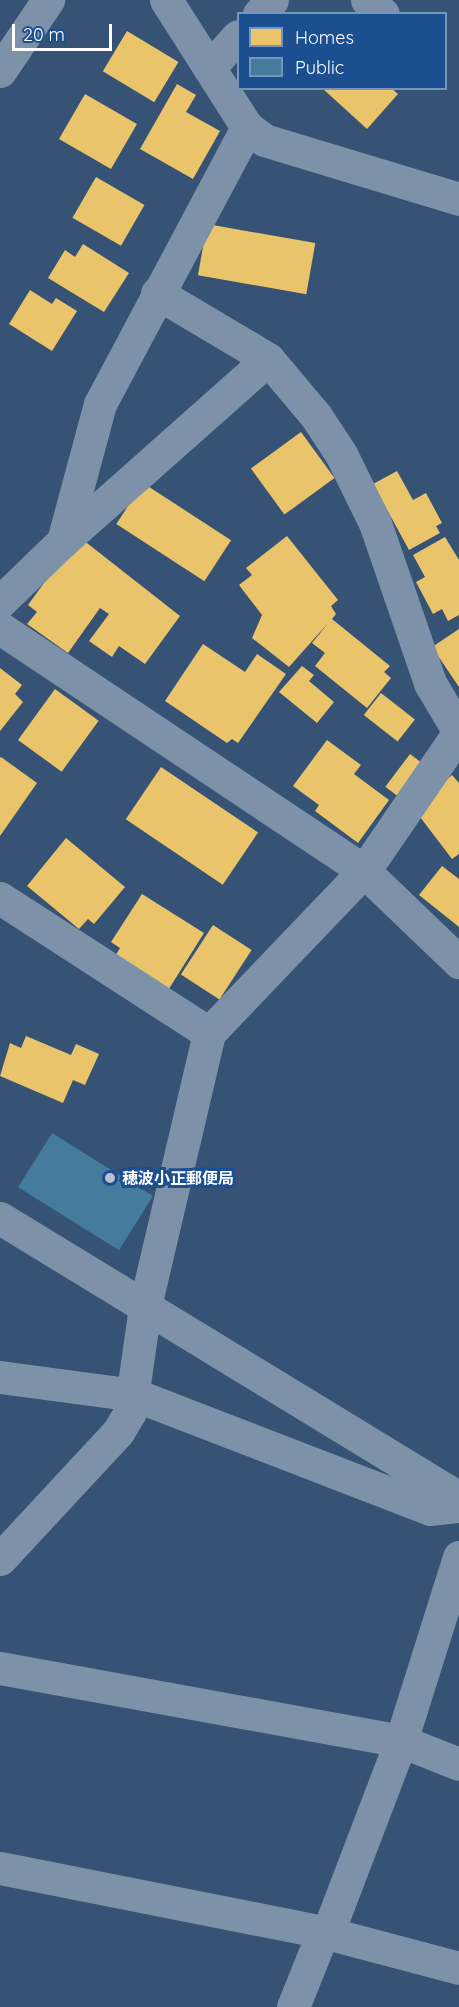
<!DOCTYPE html>
<meta charset="utf-8">
<style>
body{margin:0}
#map{position:relative;width:459px;height:2007px;overflow:hidden;background:#365274;font-family:Quicksand,"Noto Sans JP",sans-serif}
div>[style]{position:absolute}
.homes>*{inset:0;background:#e9c46a;transform-origin:0 0}
.public>*{inset:0;background:#457b9d;transform-origin:0 0}
.minor>*{height:33px;margin:-16.5px;padding:0 16.5px;transform-origin:16.5px;border-radius:16.5px;background:#7d92a8}
.dots>*{width:16px;height:16px;translate:-50% -50%;box-sizing:border-box;border:3px solid #1b4f8f;border-radius:50%}
span{translate:-50% -50%;white-space:nowrap;text-align:center;line-height:1.15;-webkit-text-stroke:6px #1b4f8f;paint-order:stroke}
.poi-label{font-size:16px;color:#fff;font-weight:700}
.left{translate:0 -50%;text-align:left}
.legend{position:absolute;left:237px;top:12px;width:210px;height:78px;box-sizing:border-box;background:#1b4f8f;border:2px solid #7695bc;margin:0;padding:8px 10px;list-style:none;font-size:18px;color:#fff}
.legend li{display:flex;align-items:center;gap:12px;height:30px}
.legend b{width:30px;border:2px solid #7695bc}
.scale{position:absolute;left:12px;top:24px;width:100px;height:27px;box-sizing:border-box;border:3px solid #fff;border-top:0;padding-left:8px;font-size:18px;line-height:21px;white-space:nowrap;color:#fff;-webkit-text-stroke:4px #1b4f8f;paint-order:stroke}
</style>
<div id="map">
<div class="homes">
<i style="left:127px;top:31px;width:60px;height:47px;rotate:31deg"></i>
<i style="clip-path:polygon(177px 84px,196px 95px,186px 112px,220px 131px,193px 179px,140px 149px)"></i>
<i style="clip-path:polygon(322px 88px,391px 88px,398px 94px,367px 129px)"></i>
<i style="left:85px;top:94px;width:60px;height:52px;rotate:30deg"></i>
<i style="left:96px;top:177px;width:56px;height:47px;rotate:30deg"></i>
<i style="left:207px;top:224px;width:110px;height:52px;rotate:10deg"></i>
<i style="clip-path:polygon(83px 244px,129px 273px,104px 312px,48px 278px,65px 250px,75px 257px)"></i>
<i style="clip-path:polygon(30px 290px,52px 304px,56px 298px,77px 311px,52px 351px,9px 324px)"></i>
<i style="left:301px;top:432px;width:57px;height:62px;rotate:54deg"></i>
<i style="clip-path:polygon(397px 471px,413px 500px,426px 493px,442px 523px,436px 526px,440px 533px,409px 550px,373px 484px)"></i>
<i style="left:143px;top:483px;width:105px;height:49px;rotate:33deg"></i>
<i style="clip-path:polygon(78px 536px,180px 616px,145px 664px,119px 646px,112px 657px,89px 641px,109px 614px,100px 608px,68px 653px,27px 624px,37px 612px,28px 605px)"></i>
<i style="clip-path:polygon(287px 536px,338px 600px,331px 606px,336px 614px,332px 619px,390px 666px,384px 672px,391px 678px,367px 708px,315px 666px,325px 653px,312px 643px,329px 622px,289px 667px,252px 638px,262px 615px,239px 585px,252px 575px,246px 568px)"></i>
<i style="clip-path:polygon(445px 537px,459px 560px,459px 615px,448px 621px,442px 609px,433px 614px,416px 582px,425px 577px,413px 555px)"></i>
<i style="clip-path:polygon(459px 629px,459px 687px,432px 647px)"></i>
<i style="clip-path:polygon(203px 644px,245px 672px,257px 654px,286px 674px,238px 743px,232px 739px,227px 743px,165px 701px)"></i>
<i style="clip-path:polygon(302px 666px,314px 675px,309px 681px,334px 702px,317px 723px,279px 692px)"></i>
<i style="clip-path:polygon(0 668px,22px 685px,15px 694px,23px 702px,0 731px)"></i>
<i style="left:55px;top:689px;width:54px;height:63px;rotate:36deg"></i>
<i style="left:381px;top:693px;width:43px;height:28px;rotate:38deg"></i>
<i style="clip-path:polygon(327px 740px,361px 765px,354px 774px,389px 800px,358px 843px,315px 811px,319px 805px,293px 786px)"></i>
<i style="left:410px;top:754px;width:21px;height:41px;rotate:37deg"></i>
<i style="clip-path:polygon(1px 757px,37px 783px,0 836px,0 758px)"></i>
<i style="left:161px;top:767px;width:117px;height:63px;rotate:34deg"></i>
<i style="clip-path:polygon(452px 775px,459px 783px,459px 854px,452px 859px,414px 809px)"></i>
<i style="clip-path:polygon(66px 838px,125px 887px,94px 924px,88px 919px,79px 929px,27px 886px)"></i>
<i style="clip-path:polygon(442px 866px,459px 879px,459px 927px,419px 895px)"></i>
<i style="clip-path:polygon(142px 894px,204px 933px,167px 992px,114px 958px,120px 948px,111px 942px)"></i>
<i style="left:213px;top:925px;width:46px;height:59px;rotate:33deg"></i>
<i style="clip-path:polygon(26px 1036px,71px 1055px,76px 1044px,99px 1054px,85px 1085px,73px 1080px,63px 1103px,0 1076px,10px 1043px,21px 1048px)"></i>
</div>
<div class="public">
<i style="left:52px;top:1133px;width:119px;height:64px;rotate:32deg"></i>
</div>
<div class="minor">
<i style="left:166px;top:0;width:151px;rotate:57.5deg"></i>
<i style="left:247px;top:127px;width:21px;rotate:37deg"></i>
<i style="left:264px;top:140px;width:204px;rotate:16.8deg"></i>
<i style="left:367px;top:0;width:21px;rotate:41deg"></i>
<i style="left:259px;top:14px;width:19px;rotate:-47deg"></i>
<i style="left:209px;top:68px;width:43px;rotate:-47.8deg"></i>
<i style="left:0;top:71px;width:86px;rotate:-55.9deg"></i>
<i style="left:157px;top:293px;width:129px;rotate:30.7deg"></i>
<i style="left:268px;top:359px;width:75px;rotate:49.9deg"></i>
<i style="left:316px;top:416px;width:45px;rotate:56.7deg"></i>
<i style="left:341px;top:454px;width:77px;rotate:63.8deg"></i>
<i style="left:375px;top:523px;width:169px;rotate:71deg"></i>
<i style="left:430px;top:683px;width:57px;rotate:59.4deg"></i>
<i style="left:63px;top:541px;width:274px;rotate:-41.6deg"></i>
<i style="left:0;top:602px;width:88px;rotate:-44.1deg"></i>
<i style="left:63px;top:541px;width:142px;rotate:-74.9deg"></i>
<i style="left:100px;top:404px;width:314px;rotate:-62deg"></i>
<i style="left:0;top:628px;width:438px;rotate:33.7deg"></i>
<i style="left:364px;top:871px;width:132px;rotate:43.8deg"></i>
<i style="left:0;top:898px;width:249px;rotate:32.9deg"></i>
<i style="left:0;top:1218px;width:538px;rotate:31.38deg"></i>
<i style="left:0;top:1377px;width:136px;rotate:7.6deg"></i>
<i style="left:135px;top:1395px;width:316px;rotate:21.1deg"></i>
<i style="left:430px;top:1509px;width:29px;rotate:-6deg"></i>
<i style="left:0;top:1559px;width:173px;rotate:-47.1deg"></i>
<i style="left:118px;top:1432px;width:23px;rotate:-59deg"></i>
<i style="left:130px;top:1412px;width:107px;rotate:-81.9deg"></i>
<i style="left:145px;top:1306px;width:280px;rotate:-76.8deg"></i>
<i style="left:209px;top:1033px;width:224px;rotate:-46.3deg"></i>
<i style="left:364px;top:871px;width:168px;rotate:-55.6deg"></i>
<i style="left:0;top:1668px;width:408px;rotate:10.3deg"></i>
<i style="left:401px;top:1741px;width:62px;rotate:21.6deg"></i>
<i style="left:0;top:1868px;width:329px;rotate:11.2deg"></i>
<i style="left:323px;top:1932px;width:141px;rotate:14.8deg"></i>
<i style="left:293px;top:2007px;width:81px;rotate:-68.2deg"></i>
<i style="left:323px;top:1932px;width:11px;rotate:-45deg"></i>
<i style="left:331px;top:1924px;width:196px;rotate:-69.1deg"></i>
<i style="left:401px;top:1741px;width:193px;rotate:-72.5deg"></i>
</div>
<div class="dots">
<i style="left:110px;top:1178px;background:#b9c2ce"></i>
</div>
<div class="poi-label">
<span class="left" style="left:122px;top:1178px">穂波小正郵便局</span>
</div>
<ul class="legend">
<li><b style="height:16px;background:#e9c46a"></b>Homes</li>
<li><b style="height:16px;background:#457b9d"></b>Public</li>
</ul>
<div class="scale">20 m</div>
</div>
